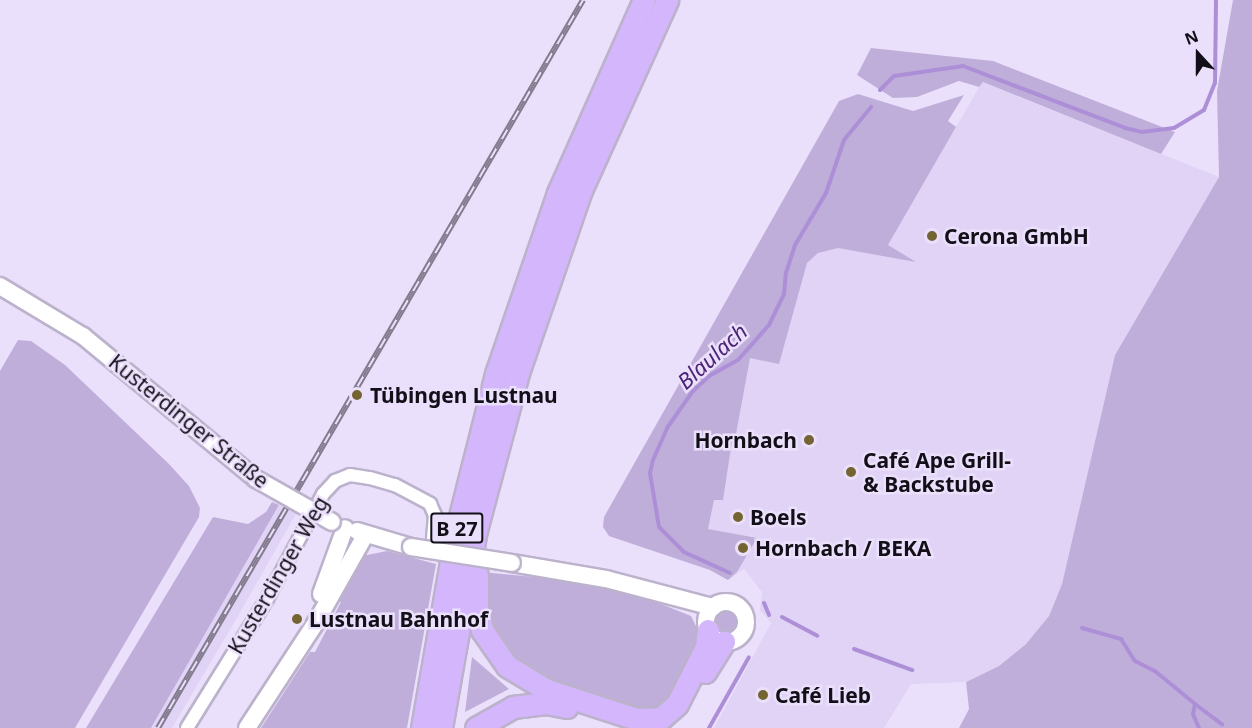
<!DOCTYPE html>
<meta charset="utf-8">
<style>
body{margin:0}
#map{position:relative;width:1252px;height:728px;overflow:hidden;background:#ebe0fb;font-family:"Noto Sans",sans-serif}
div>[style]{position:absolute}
.built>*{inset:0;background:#e0d3f5}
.green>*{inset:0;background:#c0aeda}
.round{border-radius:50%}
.stream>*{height:4px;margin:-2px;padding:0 2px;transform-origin:2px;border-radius:2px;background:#ad8fd7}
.roads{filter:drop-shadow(2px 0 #bcb2cc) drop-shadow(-2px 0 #bcb2cc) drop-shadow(0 2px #bcb2cc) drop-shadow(0 -2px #bcb2cc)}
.minor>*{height:12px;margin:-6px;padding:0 6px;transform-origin:6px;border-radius:6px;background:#fff}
.tertiary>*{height:16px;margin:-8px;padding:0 8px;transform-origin:8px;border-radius:8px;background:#fff}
.tertiary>.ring{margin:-8px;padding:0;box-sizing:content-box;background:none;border:16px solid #fff;border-radius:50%}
.trunk>*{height:21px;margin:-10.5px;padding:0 10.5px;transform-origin:10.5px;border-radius:10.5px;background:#d4b6fc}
.rail>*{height:6px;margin-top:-3px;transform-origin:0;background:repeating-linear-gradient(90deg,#ebe0fb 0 11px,#827b8d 0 22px);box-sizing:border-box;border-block:2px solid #827b8d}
.bridges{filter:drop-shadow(2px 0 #bcb2cc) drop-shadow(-2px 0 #bcb2cc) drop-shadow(0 2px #bcb2cc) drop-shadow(0 -2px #bcb2cc)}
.tertiary-bridge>*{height:16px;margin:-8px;padding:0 8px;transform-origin:8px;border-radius:8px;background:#fff}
.dots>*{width:16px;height:16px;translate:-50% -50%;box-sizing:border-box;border:3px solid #ebe0fb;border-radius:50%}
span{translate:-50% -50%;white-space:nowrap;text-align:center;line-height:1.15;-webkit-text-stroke:5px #ebe0fb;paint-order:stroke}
.shield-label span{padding:2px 4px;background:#ebe0fb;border:2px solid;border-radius:4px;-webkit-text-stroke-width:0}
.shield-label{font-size:20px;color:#130f18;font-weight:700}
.poi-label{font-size:21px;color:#130f18;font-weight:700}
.left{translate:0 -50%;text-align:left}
.right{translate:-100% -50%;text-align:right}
.street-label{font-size:21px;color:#130f18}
.water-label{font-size:22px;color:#4e2478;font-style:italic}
.north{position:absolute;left:1168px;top:24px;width:60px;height:60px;-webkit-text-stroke:4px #ebe0fb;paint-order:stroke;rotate:339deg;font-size:16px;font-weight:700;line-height:24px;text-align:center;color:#130f18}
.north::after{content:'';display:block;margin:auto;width:21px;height:27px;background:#130f18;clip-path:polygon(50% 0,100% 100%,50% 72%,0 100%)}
</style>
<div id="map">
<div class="built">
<i style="clip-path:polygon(982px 82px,1219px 177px,1115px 355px,1062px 584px,1049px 616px,1026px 644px,999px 666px,965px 682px,911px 684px,884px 728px,714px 728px,771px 623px,760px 610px,762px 592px,744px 569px,728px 580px,710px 570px,609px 536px,833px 216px,888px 245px)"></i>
<i style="clip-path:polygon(279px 505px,296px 514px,238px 616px,172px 728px,151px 728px)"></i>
</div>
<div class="green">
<i style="clip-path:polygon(1233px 0,1252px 0,1252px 728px,959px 728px,969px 709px,966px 682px,999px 666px,1026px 644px,1049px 616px,1062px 584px,1115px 355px,1219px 177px,1217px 91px)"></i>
<i style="clip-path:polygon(871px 48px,993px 61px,1175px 132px,1161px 154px,983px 82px,979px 87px,959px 81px,917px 97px,893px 98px,857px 75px)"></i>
<i style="clip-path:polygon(858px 94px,913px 111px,964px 95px,948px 121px,956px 127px,888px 245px,916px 262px,838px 248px,818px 253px,807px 263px,779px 364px,750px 358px,736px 434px,740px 436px,739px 444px,732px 441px,723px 500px,714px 500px,708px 529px,757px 538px,737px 572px,728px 580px,710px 570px,609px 536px,603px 527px,604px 517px,839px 101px)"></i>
<i style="clip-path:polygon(18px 340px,31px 341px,65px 365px,169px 464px,189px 486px,200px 508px,199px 517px,75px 728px,0 728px,0 371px)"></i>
<i style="clip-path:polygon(272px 502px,279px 505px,151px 728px,86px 728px,213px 517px,248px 524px,266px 512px)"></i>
<i style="clip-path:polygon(387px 551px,436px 564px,407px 728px,261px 728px,310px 652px,315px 652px,341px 602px,336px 601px,362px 556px)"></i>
<i style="clip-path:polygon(482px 572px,588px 582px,641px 596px,691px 616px,701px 636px,684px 685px,652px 714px,528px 676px,491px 637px)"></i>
<i class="round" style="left:714px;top:610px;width:24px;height:24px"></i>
<i style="clip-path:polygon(472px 657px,509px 689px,465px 712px)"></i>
</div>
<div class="stream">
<i style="left:880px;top:90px;width:20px;rotate:-45deg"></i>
<i style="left:894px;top:76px;width:70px;rotate:-8.2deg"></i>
<i style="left:963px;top:66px;width:173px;rotate:20.9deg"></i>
<i style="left:1125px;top:128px;width:17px;rotate:13deg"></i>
<i style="left:1142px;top:132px;width:32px;rotate:-7deg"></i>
<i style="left:1174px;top:128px;width:35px;rotate:-31deg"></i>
<i style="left:1204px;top:110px;width:29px;rotate:-68deg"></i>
<i style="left:1215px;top:83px;width:83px;rotate:-89.3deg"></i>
<i style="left:730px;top:573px;width:51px;rotate:-155.5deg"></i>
<i style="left:684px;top:552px;width:35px;rotate:-135deg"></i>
<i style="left:659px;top:527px;width:55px;rotate:-99.5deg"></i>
<i style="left:650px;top:473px;width:13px;rotate:-77deg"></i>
<i style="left:653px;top:460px;width:35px;rotate:-66deg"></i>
<i style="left:667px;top:428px;width:45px;rotate:-54.9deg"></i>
<i style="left:693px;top:391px;width:22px;rotate:-43deg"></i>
<i style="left:709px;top:376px;width:33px;rotate:-29deg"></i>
<i style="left:738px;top:360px;width:47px;rotate:-48.5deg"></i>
<i style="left:769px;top:325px;width:34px;rotate:-64deg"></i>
<i style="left:784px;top:294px;width:21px;rotate:-85deg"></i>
<i style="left:786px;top:273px;width:29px;rotate:-72deg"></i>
<i style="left:795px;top:245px;width:61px;rotate:-59.2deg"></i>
<i style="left:826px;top:193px;width:56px;rotate:-71.2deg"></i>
<i style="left:844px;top:140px;width:43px;rotate:-50.7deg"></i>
<i style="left:764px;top:603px;width:13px;rotate:67deg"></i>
<i style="left:782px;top:617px;width:40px;rotate:28deg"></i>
<i style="left:1082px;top:628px;width:41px;rotate:15.8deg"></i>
<i style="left:1121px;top:639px;width:26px;rotate:58deg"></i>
<i style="left:1135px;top:661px;width:22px;rotate:27deg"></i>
<i style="left:1155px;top:671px;width:52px;rotate:39.5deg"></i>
<i style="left:1195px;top:704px;width:10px;rotate:101deg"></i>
<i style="left:1193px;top:714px;width:15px;rotate:67deg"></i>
<i style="left:854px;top:649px;width:62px;rotate:19.9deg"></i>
<i style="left:1195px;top:704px;width:34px;rotate:37deg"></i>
<i style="left:709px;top:728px;width:81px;rotate:-60.6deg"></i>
</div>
<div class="roads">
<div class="minor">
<i style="left:187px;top:728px;width:152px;rotate:-58.2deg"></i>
<i style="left:267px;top:599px;width:119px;rotate:-61.9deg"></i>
<i style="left:323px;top:494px;width:18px;rotate:-47deg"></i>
<i style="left:335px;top:481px;width:16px;rotate:-22deg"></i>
<i style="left:350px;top:475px;width:20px;rotate:9deg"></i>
<i style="left:370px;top:478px;width:26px;rotate:16deg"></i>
<i style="left:395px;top:485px;width:40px;rotate:28deg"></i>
<i style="left:430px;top:504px;width:12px;rotate:66deg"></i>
<i style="left:435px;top:515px;width:24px;rotate:95deg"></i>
</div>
<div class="tertiary">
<i style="left:0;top:286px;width:97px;rotate:31.1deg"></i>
<i style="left:83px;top:336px;width:224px;rotate:39.6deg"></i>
<i style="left:357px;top:531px;width:56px;rotate:16.5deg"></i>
<i style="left:512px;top:563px;width:95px;rotate:9.7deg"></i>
<i style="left:606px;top:579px;width:111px;rotate:14.7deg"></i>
<i style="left:321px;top:594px;width:70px;rotate:-70deg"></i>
<i class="ring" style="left:706px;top:602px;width:24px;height:24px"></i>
<i style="left:247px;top:728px;width:124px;rotate:-56.8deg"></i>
<i style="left:315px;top:624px;width:103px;rotate:-60.5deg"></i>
</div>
<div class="trunk">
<i style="left:477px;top:575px;width:33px;rotate:90deg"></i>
<i style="left:477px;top:608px;width:23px;rotate:77deg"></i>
<i style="left:482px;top:630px;width:44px;rotate:55.2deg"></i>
<i style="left:507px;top:666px;width:47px;rotate:31deg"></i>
<i style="left:547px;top:690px;width:94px;rotate:18deg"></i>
<i style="left:636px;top:719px;width:25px;rotate:-2deg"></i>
<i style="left:661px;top:718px;width:21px;rotate:-41deg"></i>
<i style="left:677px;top:704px;width:64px;rotate:-63deg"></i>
<i style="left:706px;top:647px;width:17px;rotate:-83deg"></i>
<i style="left:705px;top:672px;width:36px;rotate:-58deg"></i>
<i style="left:422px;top:728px;width:203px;rotate:-80.1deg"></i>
<i style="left:457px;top:528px;width:159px;rotate:-75.8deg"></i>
<i style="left:496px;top:374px;width:191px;rotate:-71.1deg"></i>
<i style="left:558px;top:193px;width:211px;rotate:-66deg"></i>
<i style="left:441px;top:728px;width:201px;rotate:-80deg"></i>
<i style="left:476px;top:530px;width:163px;rotate:-75deg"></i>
<i style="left:518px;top:373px;width:194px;rotate:-71deg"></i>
<i style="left:581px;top:190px;width:209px;rotate:-65.6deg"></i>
<i style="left:476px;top:728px;width:43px;rotate:-29.6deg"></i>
<i style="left:513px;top:707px;width:33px;rotate:-7deg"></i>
<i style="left:546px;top:703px;width:21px;rotate:11deg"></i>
</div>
</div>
<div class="rail">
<i style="left:158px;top:728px;width:843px;rotate:-59.72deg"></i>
</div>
<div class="bridges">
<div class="tertiary-bridge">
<i style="left:256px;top:479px;width:87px;rotate:29.5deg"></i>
<i style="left:411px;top:547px;width:102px;rotate:9deg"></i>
</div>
</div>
<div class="dots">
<i style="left:932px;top:236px;background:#736431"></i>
<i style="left:357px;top:395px;background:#736431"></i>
<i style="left:809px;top:440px;background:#736431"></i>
<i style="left:851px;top:472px;background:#736431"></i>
<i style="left:738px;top:517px;background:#736431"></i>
<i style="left:743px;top:548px;background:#736431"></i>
<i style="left:297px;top:619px;background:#736431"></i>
<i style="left:763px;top:695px;background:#736431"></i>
</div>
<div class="shield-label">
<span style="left:457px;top:528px">B 27</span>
</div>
<div class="poi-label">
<span class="left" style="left:944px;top:236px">Cerona GmbH</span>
<span class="left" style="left:370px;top:395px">Tübingen Lustnau</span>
<span class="right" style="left:797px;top:440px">Hornbach</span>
<span class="left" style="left:863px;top:472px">Café Ape Grill-<br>&amp; Backstube</span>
<span class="left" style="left:750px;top:517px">Boels</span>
<span class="left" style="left:755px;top:548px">Hornbach / BEKA</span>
<span class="left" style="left:309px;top:619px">Lustnau Bahnhof</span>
<span class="left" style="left:775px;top:695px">Café Lieb</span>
</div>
<div class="street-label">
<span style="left:189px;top:421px;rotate:39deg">Kusterdinger Straße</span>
<span style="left:278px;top:575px;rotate:-60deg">Kusterdinger Weg</span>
</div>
<div class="water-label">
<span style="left:712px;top:356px;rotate:-42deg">Blaulach</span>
</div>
<div class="north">N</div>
</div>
